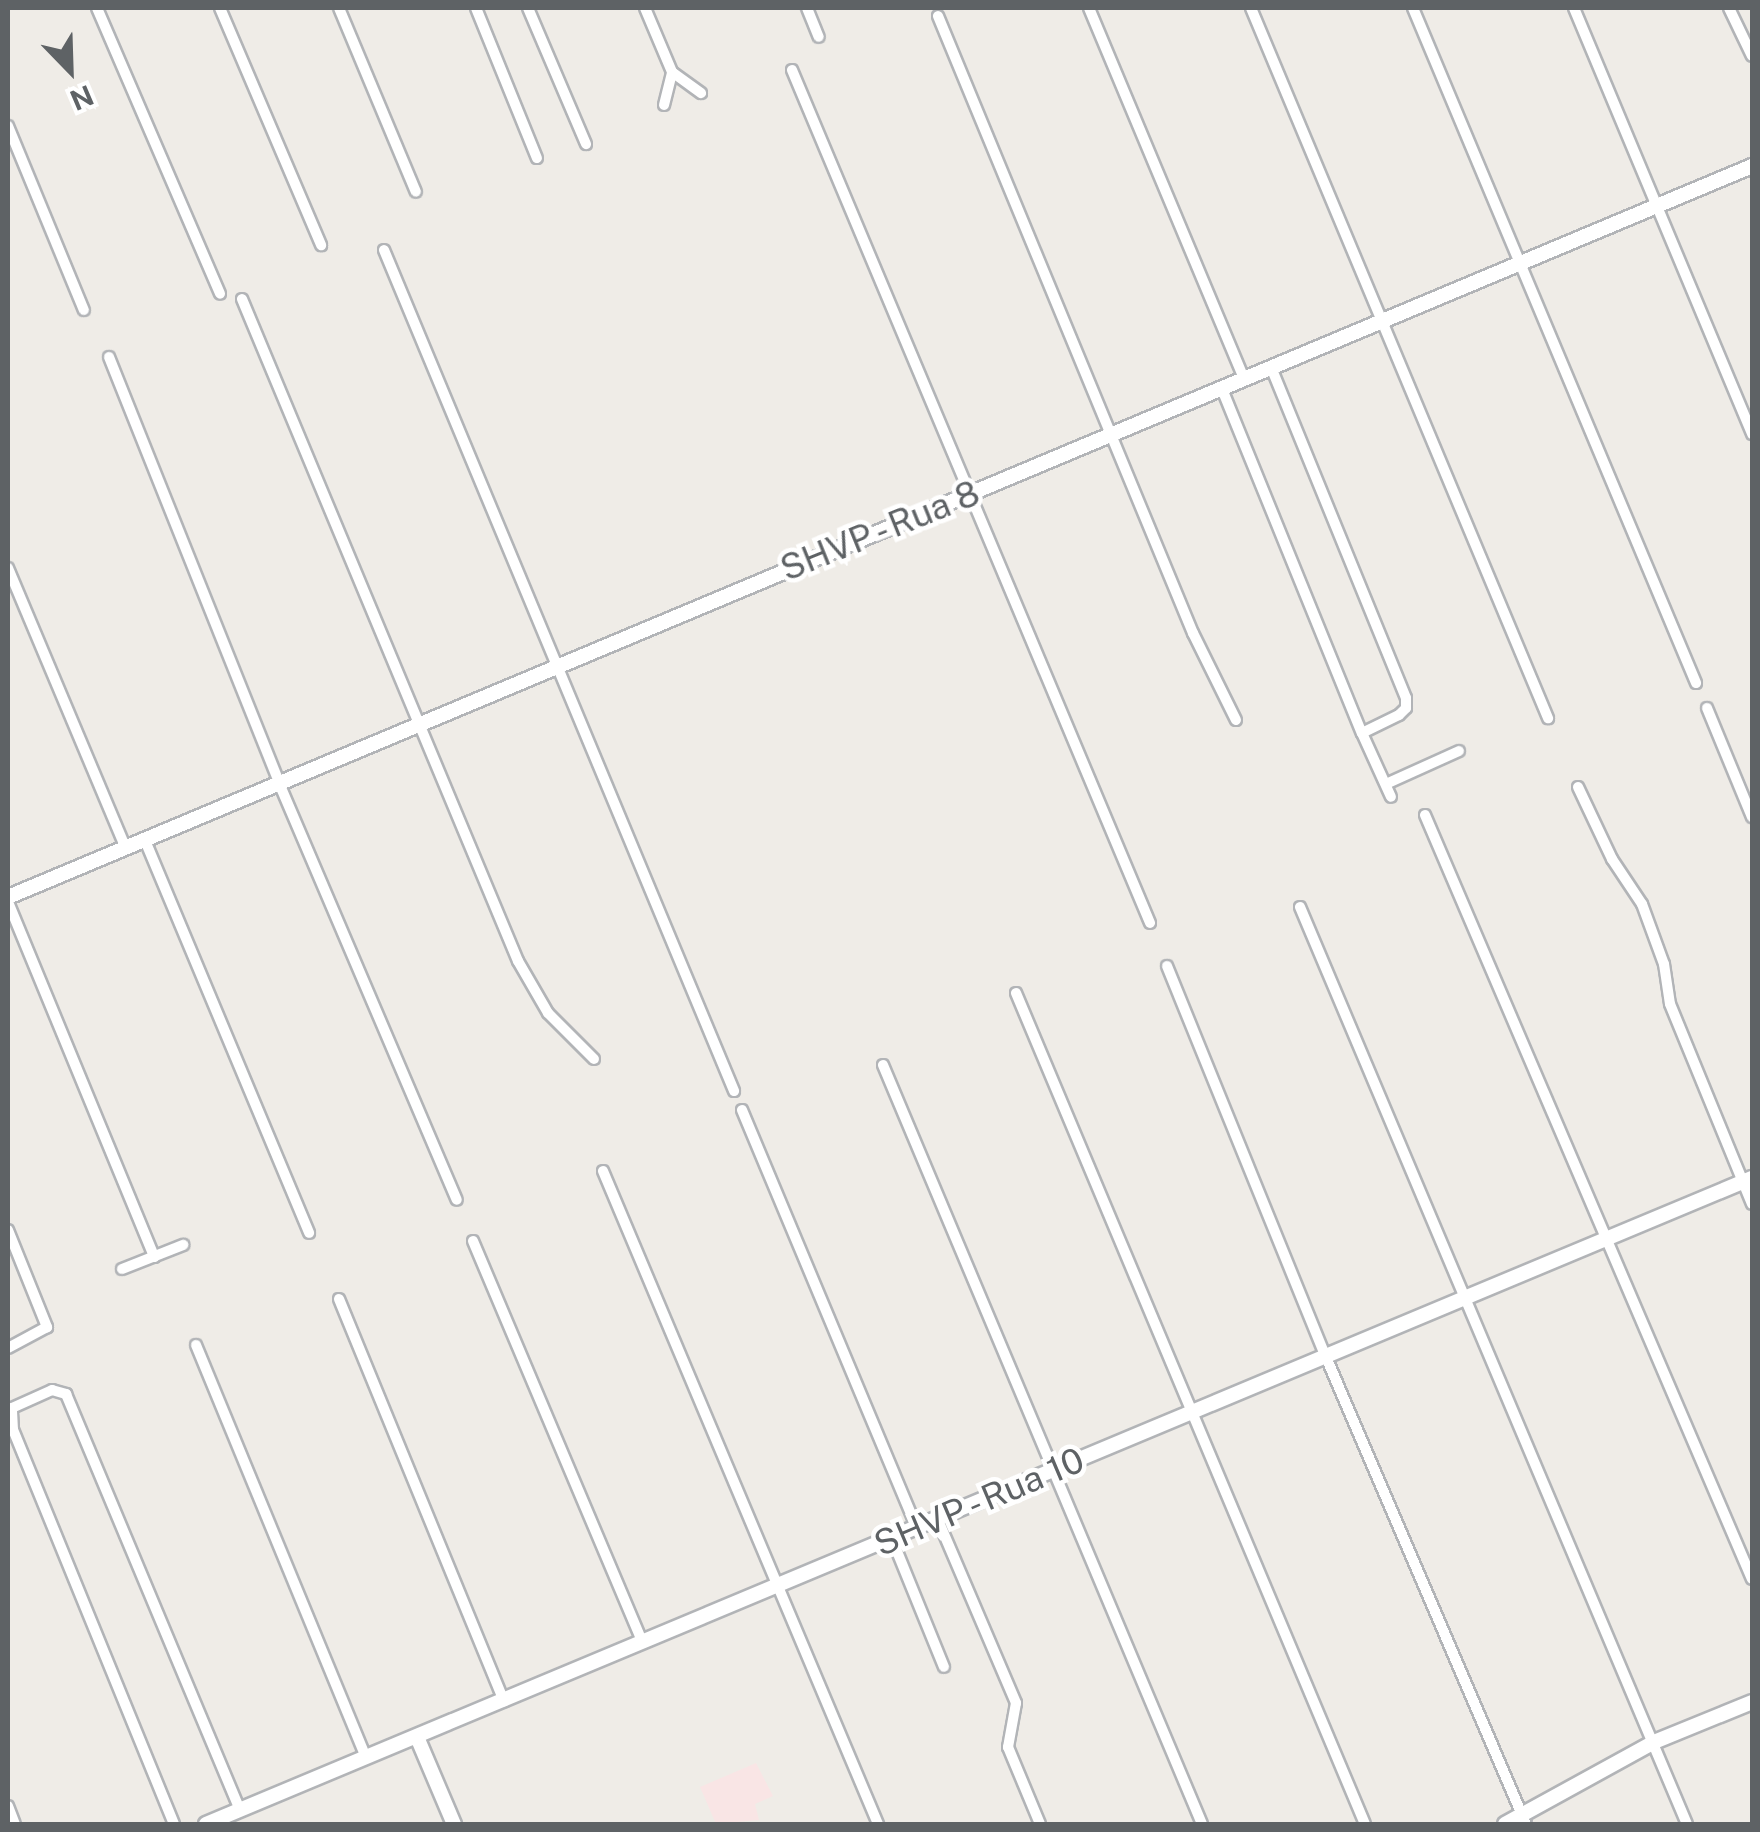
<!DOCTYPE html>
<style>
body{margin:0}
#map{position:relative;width:1760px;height:1832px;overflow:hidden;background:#efece7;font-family:"Public Sans",sans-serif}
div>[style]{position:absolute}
.medical>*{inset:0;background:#f9e5e5}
.roads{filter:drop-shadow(2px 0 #b2b4b7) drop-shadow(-2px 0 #b2b4b7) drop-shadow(0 2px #b2b4b7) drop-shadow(0 -2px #b2b4b7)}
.street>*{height:10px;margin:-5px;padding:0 5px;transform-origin:5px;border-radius:5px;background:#fff}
.secondary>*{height:14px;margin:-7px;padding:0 7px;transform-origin:7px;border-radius:7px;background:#fff}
span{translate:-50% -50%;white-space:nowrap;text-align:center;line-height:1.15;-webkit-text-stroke:9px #fff;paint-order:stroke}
.street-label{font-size:35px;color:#5e6265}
.frame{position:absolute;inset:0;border:10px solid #5e6265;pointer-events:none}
.north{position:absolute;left:20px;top:20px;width:100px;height:100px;-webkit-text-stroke:8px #fff;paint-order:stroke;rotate:157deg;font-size:28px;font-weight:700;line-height:40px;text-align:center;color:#5e6265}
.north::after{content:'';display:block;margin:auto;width:35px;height:45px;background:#5e6265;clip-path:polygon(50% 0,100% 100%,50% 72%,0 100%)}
</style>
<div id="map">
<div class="medical">
<i style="clip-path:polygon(756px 1763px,773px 1796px,755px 1804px,759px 1820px,716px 1824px,700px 1787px)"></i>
</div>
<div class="roads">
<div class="street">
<i style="left:97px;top:8px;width:311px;rotate:66.7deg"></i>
<i style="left:220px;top:8px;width:258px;rotate:66.9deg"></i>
<i style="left:339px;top:8px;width:199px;rotate:67.3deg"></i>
<i style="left:476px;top:8px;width:162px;rotate:67.9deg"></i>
<i style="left:528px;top:8px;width:148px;rotate:66.9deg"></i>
<i style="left:645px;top:8px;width:69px;rotate:67.1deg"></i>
<i style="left:807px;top:8px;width:31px;rotate:68deg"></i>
<i style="left:1089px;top:8px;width:402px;rotate:67.3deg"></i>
<i style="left:1251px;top:8px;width:770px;rotate:67.3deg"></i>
<i style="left:1413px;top:8px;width:732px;rotate:67.25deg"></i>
<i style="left:1574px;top:8px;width:462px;rotate:67.3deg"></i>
<i style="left:1729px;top:8px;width:53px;rotate:64.4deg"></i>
<i style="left:938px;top:16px;width:668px;rotate:67.55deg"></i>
<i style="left:1193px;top:633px;width:97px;rotate:63.7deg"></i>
<i style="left:792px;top:70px;width:925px;rotate:67.23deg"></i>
<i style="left:664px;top:105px;width:34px;rotate:-76deg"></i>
<i style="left:672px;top:72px;width:36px;rotate:36deg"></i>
<i style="left:8px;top:126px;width:199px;rotate:67.6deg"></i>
<i style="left:384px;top:250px;width:911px;rotate:67.4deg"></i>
<i style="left:242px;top:299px;width:717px;rotate:67.37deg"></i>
<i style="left:518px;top:961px;width:60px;rotate:60deg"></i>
<i style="left:548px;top:1013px;width:65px;rotate:45deg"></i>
<i style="left:109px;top:357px;width:459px;rotate:68.2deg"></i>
<i style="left:279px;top:783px;width:453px;rotate:66.9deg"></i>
<i style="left:1222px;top:389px;width:371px;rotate:67.9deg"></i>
<i style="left:1362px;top:733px;width:41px;rotate:-25.9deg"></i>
<i style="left:1399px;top:715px;width:10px;rotate:-45deg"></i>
<i style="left:1406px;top:708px;width:10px;rotate:-90deg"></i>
<i style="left:1406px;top:698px;width:357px;rotate:-112.2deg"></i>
<i style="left:8px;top:568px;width:303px;rotate:67.2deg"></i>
<i style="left:1707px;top:708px;width:118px;rotate:67.6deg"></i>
<i style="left:1362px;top:733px;width:70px;rotate:65.6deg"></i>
<i style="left:1386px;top:784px;width:80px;rotate:-24.3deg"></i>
<i style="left:1578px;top:787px;width:80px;rotate:64.7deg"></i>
<i style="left:1612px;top:859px;width:54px;rotate:56.3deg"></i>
<i style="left:1642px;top:904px;width:64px;rotate:69.9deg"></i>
<i style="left:1664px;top:964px;width:40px;rotate:81.5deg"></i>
<i style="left:1670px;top:1004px;width:216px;rotate:67.7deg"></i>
<i style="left:1425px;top:815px;width:831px;rotate:66.83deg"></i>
<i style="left:144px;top:838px;width:428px;rotate:67.3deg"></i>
<i style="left:8px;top:902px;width:384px;rotate:67.6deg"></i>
<i style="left:1300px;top:907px;width:995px;rotate:67.12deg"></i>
<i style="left:1167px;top:966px;width:422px;rotate:67.9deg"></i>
<i style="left:1326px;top:1357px;width:508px;rotate:66.82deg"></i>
<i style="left:1016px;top:993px;width:901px;rotate:67.22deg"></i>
<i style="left:883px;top:1065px;width:823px;rotate:67.2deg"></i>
<i style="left:742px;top:1110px;width:453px;rotate:67.3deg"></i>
<i style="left:603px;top:1171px;width:709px;rotate:67.16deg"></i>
<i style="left:8px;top:1230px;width:105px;rotate:68.1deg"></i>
<i style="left:47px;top:1327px;width:44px;rotate:151.7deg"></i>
<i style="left:473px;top:1241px;width:436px;rotate:67.1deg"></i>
<i style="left:122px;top:1269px;width:66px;rotate:-21.5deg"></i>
<i style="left:339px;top:1299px;width:435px;rotate:67.7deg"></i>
<i style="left:196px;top:1345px;width:447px;rotate:67.6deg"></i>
<i style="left:938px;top:1520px;width:199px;rotate:66.9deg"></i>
<i style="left:1016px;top:1703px;width:45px;rotate:100.3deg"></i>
<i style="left:1008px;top:1747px;width:83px;rotate:67.4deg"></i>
<i style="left:892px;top:1539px;width:138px;rotate:67.9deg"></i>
<i style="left:8px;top:1806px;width:19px;rotate:69deg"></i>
<i style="left:174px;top:1824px;width:426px;rotate:-112.2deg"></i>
<i style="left:13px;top:1430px;width:22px;rotate:-93deg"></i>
<i style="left:12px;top:1408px;width:44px;rotate:-24.2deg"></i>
<i style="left:52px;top:1390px;width:15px;rotate:16deg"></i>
<i style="left:66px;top:1394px;width:451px;rotate:67.3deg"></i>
</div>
<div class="secondary">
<i style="left:8px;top:897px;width:1891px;rotate:-22.74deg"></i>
<i style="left:417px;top:1737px;width:95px;rotate:67deg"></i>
<i style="left:206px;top:1824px;width:1676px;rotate:-22.68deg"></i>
<i style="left:1505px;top:1824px;width:170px;rotate:-28.8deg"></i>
<i style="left:1654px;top:1742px;width:106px;rotate:-22.2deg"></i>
</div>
</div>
<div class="street-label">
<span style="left:880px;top:531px;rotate:-22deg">SHVP - Rua 8</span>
<span style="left:979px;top:1502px;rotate:-23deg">SHVP - Rua 10</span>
</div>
<div class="frame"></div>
<div class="north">N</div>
</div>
